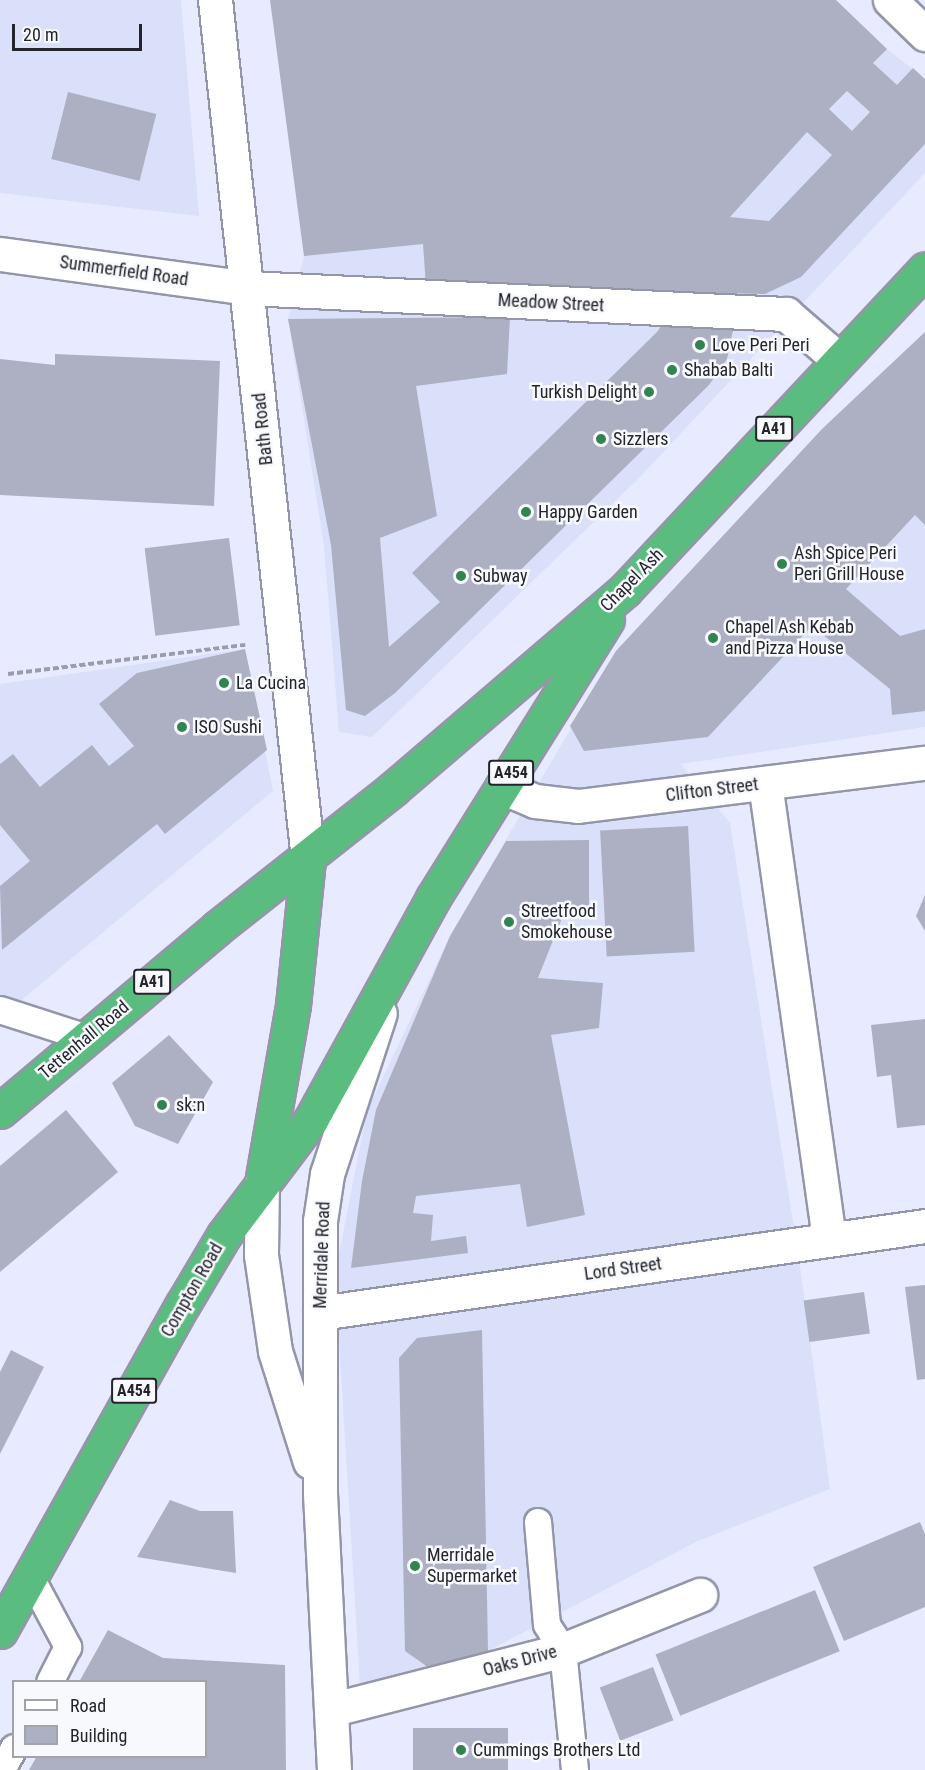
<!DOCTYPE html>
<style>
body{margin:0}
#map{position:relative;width:925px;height:1770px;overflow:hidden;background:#e8ebff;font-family:"Roboto Condensed",sans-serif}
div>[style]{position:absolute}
.built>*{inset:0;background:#dadffa}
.building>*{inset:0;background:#adb0c3;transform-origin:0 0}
.path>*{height:4px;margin-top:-2px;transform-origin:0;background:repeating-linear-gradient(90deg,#9a9cab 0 6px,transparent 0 9px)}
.roads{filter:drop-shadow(2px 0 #9396a8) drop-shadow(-2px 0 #9396a8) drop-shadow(0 2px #9396a8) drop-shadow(0 -2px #9396a8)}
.lane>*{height:26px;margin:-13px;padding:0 13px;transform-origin:13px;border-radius:13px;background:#fff}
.street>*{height:33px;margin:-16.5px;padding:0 16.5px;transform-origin:16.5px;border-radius:16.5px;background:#fff}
.secondary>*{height:33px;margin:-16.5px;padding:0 16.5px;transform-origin:16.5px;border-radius:16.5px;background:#fff}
.highway>*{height:33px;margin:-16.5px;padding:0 16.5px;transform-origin:16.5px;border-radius:16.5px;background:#5bbc7f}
.dots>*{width:16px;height:16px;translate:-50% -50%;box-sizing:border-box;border:3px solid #f8f9fd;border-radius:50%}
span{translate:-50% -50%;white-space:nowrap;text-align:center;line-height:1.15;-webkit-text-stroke:5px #f8f9fd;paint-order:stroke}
.shield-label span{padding:2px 4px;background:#f8f9fd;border:2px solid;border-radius:4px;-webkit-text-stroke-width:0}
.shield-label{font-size:16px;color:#24252c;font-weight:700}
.street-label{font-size:18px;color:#24252c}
.poi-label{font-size:18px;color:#24252c}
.left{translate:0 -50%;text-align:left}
.right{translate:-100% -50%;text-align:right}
.legend{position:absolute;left:12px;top:1680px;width:195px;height:78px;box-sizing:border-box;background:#f8f9fd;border:2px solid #a3a4a9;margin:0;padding:8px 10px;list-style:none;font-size:18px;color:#24252c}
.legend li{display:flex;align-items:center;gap:12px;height:30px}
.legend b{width:30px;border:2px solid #a3a4a9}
.scale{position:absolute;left:12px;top:24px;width:130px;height:27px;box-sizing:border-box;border:3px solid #24252c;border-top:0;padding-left:8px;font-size:18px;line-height:21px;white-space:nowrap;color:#24252c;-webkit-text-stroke:4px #f8f9fd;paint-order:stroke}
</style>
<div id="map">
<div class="built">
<i style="clip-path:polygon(0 0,181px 0,199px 216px,0 193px)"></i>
<i style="clip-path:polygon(887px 49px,925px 79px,925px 173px,639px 478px,372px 737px,339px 732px,324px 546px,288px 319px,304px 256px)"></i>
<i style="clip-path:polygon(925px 332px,925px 727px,681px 764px,730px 823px,800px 1266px,830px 1489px,698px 1541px,488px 1651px,432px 1670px,360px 1685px,335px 1274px,367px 1111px,450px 936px,616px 651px,822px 429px)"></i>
<i style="clip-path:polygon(245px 649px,273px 791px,0 1018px,0 684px)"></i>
</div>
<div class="building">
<i style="clip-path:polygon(evenodd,270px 0,836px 0,887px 49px,873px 63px,897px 85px,913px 68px,925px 79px,925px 144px,801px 277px,765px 294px,426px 287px,423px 244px,304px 256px,270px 0,847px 91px,870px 112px,852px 131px,829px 109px,847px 91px,270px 0,807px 132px,832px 155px,769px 221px,730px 217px,807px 132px)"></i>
<i style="left:68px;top:92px;width:91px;height:69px;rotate:14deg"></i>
<i style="clip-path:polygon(718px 316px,733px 330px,727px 359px,709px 385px,395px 693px,365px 716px,346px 710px,331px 545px,288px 319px,510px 317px,507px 374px,416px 386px,437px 516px,380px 538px,389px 647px,440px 602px,412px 573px,657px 332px,666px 319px)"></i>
<i style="clip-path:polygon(925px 332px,925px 525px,915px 515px,846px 589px,900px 636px,925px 629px,925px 711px,892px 715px,890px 689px,812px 626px,708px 737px,584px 751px,570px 726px,616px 651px,822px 429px)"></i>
<i style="clip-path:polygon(55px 354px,220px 361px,214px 506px,0 495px,0 359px,55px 365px)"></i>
<i style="left:229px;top:538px;width:88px;height:85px;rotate:83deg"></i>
<i style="clip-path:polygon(245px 649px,267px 750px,165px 834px,157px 824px,2px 950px,0 886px,30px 861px,0 825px,0 764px,13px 754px,40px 787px,92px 745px,109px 766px,134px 746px,99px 704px,137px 673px)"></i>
<i style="left:688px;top:826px;width:126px;height:88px;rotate:87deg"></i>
<i style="clip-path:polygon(589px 840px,589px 905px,566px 908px,538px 978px,603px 983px,599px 1028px,551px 1035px,585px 1215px,527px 1227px,520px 1184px,416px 1196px,413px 1213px,433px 1215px,431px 1241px,466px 1236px,468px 1253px,351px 1268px,362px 1181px,376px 1110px,450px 936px,506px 841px)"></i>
<i style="clip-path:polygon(925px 895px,925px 931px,916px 916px)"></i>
<i style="clip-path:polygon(925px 1019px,925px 1125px,897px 1128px,891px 1075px,877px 1077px,871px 1025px)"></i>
<i style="clip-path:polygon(169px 1035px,213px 1082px,178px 1144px,135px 1126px,112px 1083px)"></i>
<i style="clip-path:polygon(66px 1110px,118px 1172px,0 1272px,0 1166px)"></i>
<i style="clip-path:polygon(925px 1285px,925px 1379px,917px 1380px,905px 1287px)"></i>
<i style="left:864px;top:1292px;width:42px;height:61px;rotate:82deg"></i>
<i style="clip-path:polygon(482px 1330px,488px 1651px,432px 1670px,405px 1651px,399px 1358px,417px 1338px)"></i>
<i style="clip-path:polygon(11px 1350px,44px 1367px,0 1454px,0 1372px)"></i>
<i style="clip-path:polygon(170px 1500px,200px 1511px,233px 1511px,236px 1573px,137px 1557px)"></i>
<i style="clip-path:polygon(920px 1522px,925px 1534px,925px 1607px,844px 1641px,813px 1567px)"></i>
<i style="left:815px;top:1590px;width:66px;height:172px;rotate:68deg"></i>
<i style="clip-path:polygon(108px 1630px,163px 1658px,285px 1665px,286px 1770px,29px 1770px,37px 1756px,206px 1756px,206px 1682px,79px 1682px)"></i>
<i style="left:653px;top:1667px;width:57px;height:57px;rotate:69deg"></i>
<i style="left:508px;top:1728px;width:42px;height:95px;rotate:90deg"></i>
</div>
<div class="path">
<i style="left:8px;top:674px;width:239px;rotate:-7deg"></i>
</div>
<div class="roads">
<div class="lane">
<i style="left:0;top:1010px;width:91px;rotate:17.8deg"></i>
<i style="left:538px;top:1522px;width:103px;rotate:85deg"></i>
<i style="left:547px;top:1625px;width:30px;rotate:57deg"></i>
<i style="left:563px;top:1650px;width:121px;rotate:84.3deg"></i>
<i style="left:30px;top:1576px;width:81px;rotate:61.8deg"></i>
<i style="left:68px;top:1647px;width:39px;rotate:117deg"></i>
<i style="left:2px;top:1770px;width:25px;rotate:-61deg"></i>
</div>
<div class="street">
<i style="left:890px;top:0;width:49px;rotate:44.2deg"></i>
<i style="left:0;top:254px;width:250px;rotate:7.8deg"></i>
<i style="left:248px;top:288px;width:539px;rotate:2.77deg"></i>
<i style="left:786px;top:314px;width:69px;rotate:40.9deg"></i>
<i style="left:765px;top:783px;width:460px;rotate:82deg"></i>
<i style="left:502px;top:787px;width:36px;rotate:23deg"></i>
<i style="left:535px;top:801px;width:43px;rotate:6.6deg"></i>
<i style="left:578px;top:806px;width:350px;rotate:-7.1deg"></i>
<i style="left:320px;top:1313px;width:611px;rotate:-8.18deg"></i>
<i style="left:334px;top:1709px;width:236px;rotate:-14.4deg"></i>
<i style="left:563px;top:1650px;width:148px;rotate:-21.9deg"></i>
</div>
<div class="secondary">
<i style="left:215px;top:0;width:864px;rotate:83.82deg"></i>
<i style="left:262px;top:1182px;width:73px;rotate:90.8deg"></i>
<i style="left:261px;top:1255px;width:97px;rotate:81.7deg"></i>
<i style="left:275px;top:1351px;width:116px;rotate:72.5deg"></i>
<i style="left:334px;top:1770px;width:277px;rotate:-92.9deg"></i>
<i style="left:320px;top:1493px;width:272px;rotate:-90deg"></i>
<i style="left:320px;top:1221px;width:48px;rotate:-81.5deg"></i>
<i style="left:327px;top:1174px;width:169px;rotate:-71.8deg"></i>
</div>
<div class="highway">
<i style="left:0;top:1111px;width:284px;rotate:-40.1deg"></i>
<i style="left:217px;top:928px;width:226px;rotate:-38.3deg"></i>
<i style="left:394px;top:788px;width:304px;rotate:-40.6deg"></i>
<i style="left:625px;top:590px;width:439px;rotate:-46.9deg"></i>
<i style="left:263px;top:1177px;width:175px;rotate:-80.1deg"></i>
<i style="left:293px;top:1005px;width:147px;rotate:-84.1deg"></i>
<i style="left:0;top:1631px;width:375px;rotate:-60.8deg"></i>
<i style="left:183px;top:1304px;width:80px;rotate:-59.3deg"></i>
<i style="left:224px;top:1235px;width:144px;rotate:-52.9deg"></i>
<i style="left:311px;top:1120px;width:253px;rotate:-61.2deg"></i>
<i style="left:433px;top:898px;width:328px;rotate:-58deg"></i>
</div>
</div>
<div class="dots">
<i style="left:700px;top:345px;background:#338252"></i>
<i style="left:672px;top:370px;background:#338252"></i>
<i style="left:649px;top:392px;background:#338252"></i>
<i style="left:601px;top:439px;background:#338252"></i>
<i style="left:526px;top:512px;background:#338252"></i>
<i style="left:782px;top:564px;background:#338252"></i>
<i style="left:461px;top:576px;background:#338252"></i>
<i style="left:713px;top:638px;background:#338252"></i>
<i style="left:224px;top:683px;background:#338252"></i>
<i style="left:182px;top:727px;background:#338252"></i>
<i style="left:509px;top:922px;background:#338252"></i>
<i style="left:162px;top:1105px;background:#338252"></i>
<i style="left:415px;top:1566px;background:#338252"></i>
<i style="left:461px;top:1750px;background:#338252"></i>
</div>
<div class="shield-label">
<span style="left:774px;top:429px">A41</span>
<span style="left:511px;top:773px">A454</span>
<span style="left:152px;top:982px">A41</span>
<span style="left:134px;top:1391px">A454</span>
</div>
<div class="street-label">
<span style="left:124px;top:271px;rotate:8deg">Summerfield Road</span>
<span style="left:551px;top:303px;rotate:3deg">Meadow Street</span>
<span style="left:263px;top:429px;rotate:-96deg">Bath Road</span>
<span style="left:632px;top:580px;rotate:-45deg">Chapel Ash</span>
<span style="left:712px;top:790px;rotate:-7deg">Clifton Street</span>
<span style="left:84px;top:1040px;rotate:-40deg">Tettenhall Road</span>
<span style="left:322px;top:1255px;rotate:-88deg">Merridale Road</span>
<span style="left:623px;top:1269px;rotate:-8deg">Lord Street</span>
<span style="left:192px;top:1290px;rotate:-60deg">Compton Road</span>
<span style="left:520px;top:1661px;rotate:-15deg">Oaks Drive</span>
</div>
<div class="poi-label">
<span class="left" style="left:712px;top:345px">Love Peri Peri</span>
<span class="left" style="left:684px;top:370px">Shabab Balti</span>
<span class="right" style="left:637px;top:392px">Turkish Delight</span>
<span class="left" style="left:613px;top:439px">Sizzlers</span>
<span class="left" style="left:538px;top:512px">Happy Garden</span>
<span class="left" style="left:794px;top:564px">Ash Spice Peri<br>Peri Grill House</span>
<span class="left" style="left:473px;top:576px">Subway</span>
<span class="left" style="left:725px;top:638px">Chapel Ash Kebab<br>and Pizza House</span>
<span class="left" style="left:236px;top:683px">La Cucina</span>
<span class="left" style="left:194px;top:727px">ISO Sushi</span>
<span class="left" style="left:521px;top:922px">Streetfood<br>Smokehouse</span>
<span class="left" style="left:176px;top:1105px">sk:n</span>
<span class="left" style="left:427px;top:1566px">Merridale<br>Supermarket</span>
<span class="left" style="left:473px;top:1750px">Cummings Brothers Ltd</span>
</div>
<ul class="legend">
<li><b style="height:8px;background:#fff"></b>Road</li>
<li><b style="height:16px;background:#adb0c3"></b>Building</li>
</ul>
<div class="scale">20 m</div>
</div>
